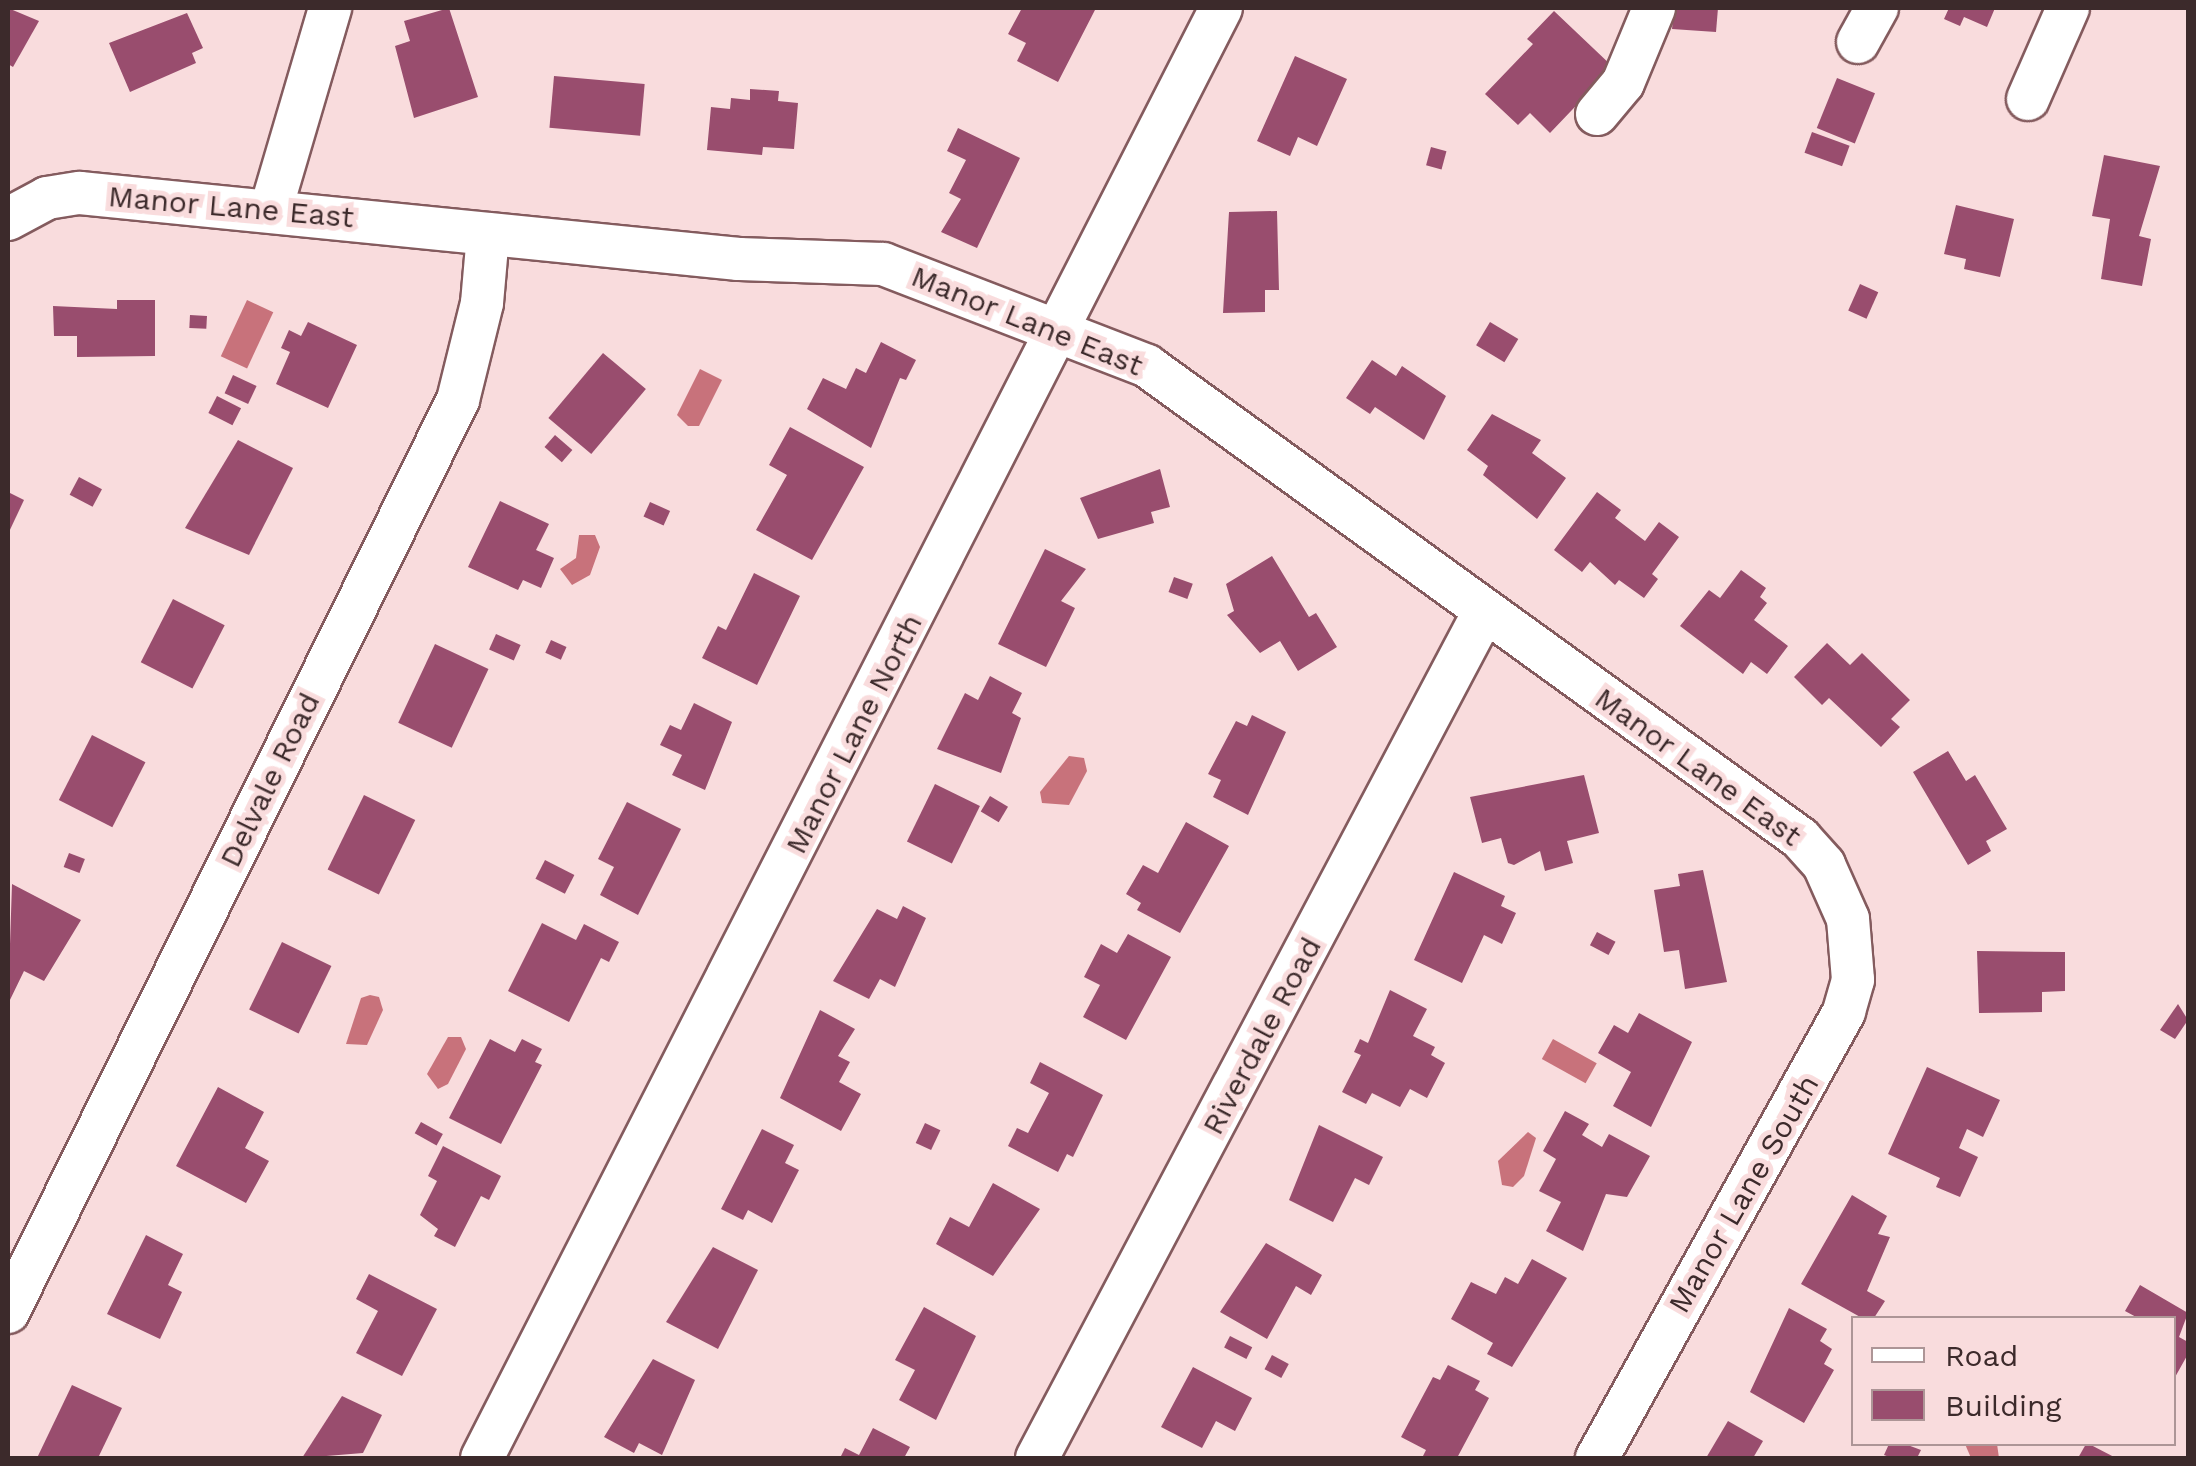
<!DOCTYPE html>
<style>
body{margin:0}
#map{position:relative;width:2196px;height:1466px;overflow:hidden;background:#f9dcdd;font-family:"Work Sans",sans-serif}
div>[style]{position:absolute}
.water>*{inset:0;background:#c8727b;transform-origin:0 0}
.building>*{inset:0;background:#994d6e;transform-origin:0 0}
.roads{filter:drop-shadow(2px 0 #845b5e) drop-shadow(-2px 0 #845b5e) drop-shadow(0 2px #845b5e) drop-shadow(0 -2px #845b5e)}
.minor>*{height:42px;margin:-21px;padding:0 21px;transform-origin:21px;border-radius:21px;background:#fff}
span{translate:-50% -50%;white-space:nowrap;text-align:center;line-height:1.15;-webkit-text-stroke:10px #f9dcdd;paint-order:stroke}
.street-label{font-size:30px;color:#3c2a2b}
.frame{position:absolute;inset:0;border:10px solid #3c2a2b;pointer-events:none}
.legend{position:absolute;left:1851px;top:1316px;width:325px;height:130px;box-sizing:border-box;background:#f9dcdd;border:2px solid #ad9596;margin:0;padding:12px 18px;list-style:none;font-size:30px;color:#3c2a2b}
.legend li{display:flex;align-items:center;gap:20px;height:50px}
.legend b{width:50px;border:2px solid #ad9596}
</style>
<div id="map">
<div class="water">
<i style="left:247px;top:300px;width:29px;height:62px;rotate:25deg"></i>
<i style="clip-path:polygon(700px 369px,722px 380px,699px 426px,688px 426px,677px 415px)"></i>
<i style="clip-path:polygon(579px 535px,595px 535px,600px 547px,590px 575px,572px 585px,560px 569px,576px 558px)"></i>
<i style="clip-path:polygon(1069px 756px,1084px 758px,1087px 771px,1069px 805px,1042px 803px,1040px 792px)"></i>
<i style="clip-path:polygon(370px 995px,379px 997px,383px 1010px,367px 1045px,346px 1044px,361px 998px)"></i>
<i style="clip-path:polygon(448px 1037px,461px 1037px,466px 1049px,448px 1084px,438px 1089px,427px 1074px)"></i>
<i style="left:1553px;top:1039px;width:50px;height:23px;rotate:29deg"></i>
<i style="clip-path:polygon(1528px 1132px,1536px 1138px,1524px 1176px,1513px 1187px,1502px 1185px,1498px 1161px)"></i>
<i style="clip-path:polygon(1965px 1444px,1997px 1444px,1999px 1458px,1971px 1458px)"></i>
</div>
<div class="building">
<i style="clip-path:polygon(8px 8px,39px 21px,13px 67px,8px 64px)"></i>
<i style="clip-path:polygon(449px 8px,478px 97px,414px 118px,395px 46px,410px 41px,404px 21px)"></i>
<i style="clip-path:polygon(1022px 8px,1096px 8px,1058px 82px,1017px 61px,1026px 43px,1008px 34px)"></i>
<i style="clip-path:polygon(1674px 8px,1718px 8px,1716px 32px,1672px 29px)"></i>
<i style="clip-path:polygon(1949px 8px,1995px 8px,1987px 27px,1964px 17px,1960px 26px,1944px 19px)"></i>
<i style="clip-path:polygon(1554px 11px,1613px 67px,1550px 133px,1530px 113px,1518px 125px,1485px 94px,1533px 44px,1527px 39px)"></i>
<i style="clip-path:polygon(187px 13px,203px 48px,192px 53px,196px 63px,130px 92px,109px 43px)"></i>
<i style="clip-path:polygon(1295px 56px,1347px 79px,1317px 146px,1298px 137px,1290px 156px,1257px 141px)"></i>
<i style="left:554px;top:76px;width:91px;height:52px;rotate:5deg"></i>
<i style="left:1837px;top:78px;width:41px;height:54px;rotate:22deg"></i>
<i style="clip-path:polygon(750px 89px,779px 91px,778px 101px,798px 103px,794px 149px,763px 147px,762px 155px,707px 150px,711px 107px,730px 109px,731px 98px,750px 100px)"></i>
<i style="clip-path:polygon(958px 128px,1020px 158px,977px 248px,941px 232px,961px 199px,949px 193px,966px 160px,947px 151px)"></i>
<i style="left:1812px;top:132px;width:40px;height:22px;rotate:20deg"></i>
<i style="left:1431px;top:147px;width:16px;height:19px;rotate:15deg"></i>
<i style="clip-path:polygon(2104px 155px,2160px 166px,2139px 236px,2151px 239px,2142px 286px,2101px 279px,2110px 219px,2092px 216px)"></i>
<i style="clip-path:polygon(1956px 205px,2014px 219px,2000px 277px,1964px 269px,1966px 259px,1944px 254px)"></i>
<i style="clip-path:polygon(1277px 211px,1279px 290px,1265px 290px,1265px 312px,1223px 313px,1229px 212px)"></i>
<i style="left:1860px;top:284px;width:20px;height:29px;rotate:24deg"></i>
<i style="clip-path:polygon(117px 300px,155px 300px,155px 356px,77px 357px,77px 336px,54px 336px,53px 306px,117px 309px)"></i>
<i style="left:190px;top:315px;width:17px;height:13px;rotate:3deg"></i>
<i style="clip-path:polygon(308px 322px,357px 345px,328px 408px,276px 384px,290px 352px,281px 348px,289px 330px,301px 336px)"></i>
<i style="left:1490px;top:322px;width:33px;height:27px;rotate:31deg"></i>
<i style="clip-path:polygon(881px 342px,916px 360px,906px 380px,900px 378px,871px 448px,807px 409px,823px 378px,846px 389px,856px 368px,866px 373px)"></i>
<i style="left:603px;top:353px;width:56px;height:85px;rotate:40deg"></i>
<i style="clip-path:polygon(1372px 360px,1396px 376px,1402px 366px,1446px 396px,1424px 440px,1375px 407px,1370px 414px,1346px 398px)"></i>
<i style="left:233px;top:375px;width:26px;height:20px;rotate:25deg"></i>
<i style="left:217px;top:396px;width:27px;height:19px;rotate:27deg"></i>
<i style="clip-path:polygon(1492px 414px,1541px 440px,1532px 453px,1566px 478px,1537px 519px,1483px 475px,1488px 466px,1467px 450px)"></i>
<i style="clip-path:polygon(790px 427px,864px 467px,812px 560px,756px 530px,787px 475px,769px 465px)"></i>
<i style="left:555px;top:435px;width:23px;height:16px;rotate:41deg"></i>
<i style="clip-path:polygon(238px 440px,293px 468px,249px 555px,185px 528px)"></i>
<i style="clip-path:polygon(1160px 469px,1170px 507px,1151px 512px,1154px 523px,1098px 539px,1080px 498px)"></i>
<i style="left:79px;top:477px;width:26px;height:20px;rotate:28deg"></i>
<i style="clip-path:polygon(8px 492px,24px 500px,8px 534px)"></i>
<i style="clip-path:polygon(1597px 492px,1621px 510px,1615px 518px,1645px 541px,1659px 522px,1679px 537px,1652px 574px,1658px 579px,1644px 598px,1619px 580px,1615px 585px,1590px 562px,1582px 572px,1554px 550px)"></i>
<i style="clip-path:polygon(500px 501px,549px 524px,536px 550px,554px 558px,541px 588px,523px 580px,518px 590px,468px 567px)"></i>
<i style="left:650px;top:502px;width:22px;height:16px;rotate:24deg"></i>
<i style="clip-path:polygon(1045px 549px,1086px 569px,1061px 601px,1075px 608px,1046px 667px,998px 644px)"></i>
<i style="clip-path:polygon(1272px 556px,1309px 617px,1316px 613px,1337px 647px,1298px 671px,1280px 641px,1260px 653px,1227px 615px,1234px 611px,1226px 584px)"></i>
<i style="clip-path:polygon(1741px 570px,1766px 588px,1760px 597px,1767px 603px,1754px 620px,1788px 646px,1767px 674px,1751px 662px,1743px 674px,1680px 626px,1709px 590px,1720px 598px)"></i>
<i style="clip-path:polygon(754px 573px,800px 596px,757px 685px,702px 658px,718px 626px,726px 630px)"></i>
<i style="left:1174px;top:577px;width:20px;height:16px;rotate:20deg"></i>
<i style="left:173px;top:599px;width:58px;height:71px;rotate:27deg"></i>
<i style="left:496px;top:634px;width:27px;height:17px;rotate:24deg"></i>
<i style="left:551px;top:640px;width:17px;height:14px;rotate:24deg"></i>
<i style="clip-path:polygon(1827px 643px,1850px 665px,1862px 653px,1910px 700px,1891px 719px,1900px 727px,1881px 747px,1829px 698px,1822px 705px,1794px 677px)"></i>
<i style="left:435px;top:644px;width:59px;height:87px;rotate:25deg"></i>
<i style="clip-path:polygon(990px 676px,1022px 693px,1012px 713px,1021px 718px,1001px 773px,937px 749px,965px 693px,978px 700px)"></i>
<i style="clip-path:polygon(694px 703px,732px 722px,705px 790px,672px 775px,682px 755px,660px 745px,670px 725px,681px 730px)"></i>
<i style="clip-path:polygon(1252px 715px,1286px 732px,1248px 815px,1213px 797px,1221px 780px,1208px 774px,1236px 721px,1247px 726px)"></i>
<i style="left:92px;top:735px;width:60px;height:73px;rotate:27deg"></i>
<i style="clip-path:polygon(1948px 751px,1966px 781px,1975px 775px,2007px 829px,1986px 841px,1991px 851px,1968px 865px,1913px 772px)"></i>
<i style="clip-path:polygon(1584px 775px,1599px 833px,1567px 841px,1573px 863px,1545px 871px,1540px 851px,1514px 865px,1508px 863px,1501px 838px,1482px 843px,1470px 797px)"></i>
<i style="left:935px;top:784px;width:50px;height:64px;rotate:26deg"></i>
<i style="left:364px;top:795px;width:57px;height:83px;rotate:26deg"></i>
<i style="left:990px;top:796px;width:21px;height:18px;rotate:31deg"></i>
<i style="clip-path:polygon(627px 802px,681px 829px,638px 915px,600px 895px,614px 867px,598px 859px)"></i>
<i style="clip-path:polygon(1186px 822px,1229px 846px,1180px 933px,1137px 910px,1141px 903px,1126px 894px,1143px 865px,1158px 873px)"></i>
<i style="left:69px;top:853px;width:17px;height:15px;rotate:21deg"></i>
<i style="left:545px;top:860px;width:33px;height:21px;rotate:27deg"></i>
<i style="clip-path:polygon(1703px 870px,1727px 982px,1685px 989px,1679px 950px,1664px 952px,1654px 890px,1680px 886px,1678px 874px)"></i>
<i style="clip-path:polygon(1454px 872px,1505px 896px,1501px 906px,1516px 913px,1502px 944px,1484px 935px,1462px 983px,1414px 960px)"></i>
<i style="clip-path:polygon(12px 884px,81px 920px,44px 981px,24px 971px,8px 1004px)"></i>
<i style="clip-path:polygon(903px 906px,926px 918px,895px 987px,880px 979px,869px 999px,833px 981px,877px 909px,897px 919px)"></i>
<i style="clip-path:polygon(542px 923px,576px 940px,584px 924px,619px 942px,609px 962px,601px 958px,569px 1022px,508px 991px)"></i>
<i style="left:1597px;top:932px;width:21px;height:15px;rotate:28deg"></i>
<i style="clip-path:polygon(1128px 934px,1171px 957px,1126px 1040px,1083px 1017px,1100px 985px,1084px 977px,1101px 944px,1117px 953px)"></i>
<i style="left:282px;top:942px;width:55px;height:75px;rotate:26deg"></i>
<i style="clip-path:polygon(1977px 951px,2065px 952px,2065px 991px,2042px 992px,2042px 1012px,1979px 1013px)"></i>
<i style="clip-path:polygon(1390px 990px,1427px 1009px,1413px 1036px,1435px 1047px,1431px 1055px,1445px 1063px,1427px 1098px,1410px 1089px,1400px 1107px,1372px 1093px,1366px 1104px,1342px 1092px,1361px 1055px,1354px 1052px,1360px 1039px,1368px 1043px)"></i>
<i style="clip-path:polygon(2178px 1004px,2188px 1020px,2175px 1039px,2160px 1030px)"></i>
<i style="clip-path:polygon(820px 1010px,855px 1029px,838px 1056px,850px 1062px,839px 1082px,861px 1094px,841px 1131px,780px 1098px)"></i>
<i style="clip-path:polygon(1639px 1013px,1692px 1042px,1651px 1127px,1613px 1106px,1631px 1072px,1598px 1053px,1614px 1025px,1628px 1033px)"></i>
<i style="clip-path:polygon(490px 1039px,515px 1052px,522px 1039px,542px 1049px,535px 1062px,542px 1065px,501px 1144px,449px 1118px)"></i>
<i style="clip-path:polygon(1040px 1062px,1103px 1095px,1073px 1157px,1067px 1154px,1058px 1172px,1008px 1146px,1017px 1128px,1028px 1133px,1049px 1093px,1030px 1083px)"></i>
<i style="clip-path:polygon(1927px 1067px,2000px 1100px,1983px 1137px,1967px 1129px,1959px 1148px,1978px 1157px,1960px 1197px,1936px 1187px,1940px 1178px,1888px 1154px)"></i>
<i style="clip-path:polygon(218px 1087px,264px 1112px,245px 1148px,269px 1161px,246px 1203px,176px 1166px)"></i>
<i style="clip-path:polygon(1565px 1111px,1589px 1124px,1582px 1135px,1602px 1147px,1609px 1134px,1650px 1156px,1627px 1197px,1606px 1194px,1583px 1251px,1546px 1231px,1561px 1202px,1539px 1191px,1556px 1159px,1543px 1151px)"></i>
<i style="left:421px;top:1122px;width:25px;height:13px;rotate:29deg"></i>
<i style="left:925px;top:1123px;width:17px;height:22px;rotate:25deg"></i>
<i style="clip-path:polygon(1319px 1125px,1383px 1157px,1369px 1185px,1355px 1178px,1333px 1222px,1289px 1200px)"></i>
<i style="clip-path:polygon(762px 1129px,794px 1145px,785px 1163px,799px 1170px,772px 1223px,748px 1210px,743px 1220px,721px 1209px)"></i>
<i style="clip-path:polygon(443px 1146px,501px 1176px,489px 1200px,481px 1196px,455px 1247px,434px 1236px,438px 1229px,420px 1215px,437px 1181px,428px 1176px)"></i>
<i style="clip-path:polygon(993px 1183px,1040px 1209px,993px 1276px,936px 1244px,950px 1217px,969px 1227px)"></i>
<i style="clip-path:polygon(1852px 1195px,1887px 1216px,1878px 1234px,1890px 1237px,1867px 1291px,1885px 1301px,1874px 1318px,1862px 1318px,1801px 1284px)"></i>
<i style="clip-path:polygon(146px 1235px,183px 1254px,168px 1285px,182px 1292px,160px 1339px,107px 1314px)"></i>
<i style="clip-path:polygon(1266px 1243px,1322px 1275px,1311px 1295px,1296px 1286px,1267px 1339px,1220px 1312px)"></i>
<i style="clip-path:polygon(713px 1247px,758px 1270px,718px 1349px,666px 1322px)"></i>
<i style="clip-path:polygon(1532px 1259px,1567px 1278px,1512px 1367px,1487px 1354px,1493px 1343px,1451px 1319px,1471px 1282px,1496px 1294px,1505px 1277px,1518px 1284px)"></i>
<i style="clip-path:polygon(369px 1274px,437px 1309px,402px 1376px,356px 1353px,378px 1311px,356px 1299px)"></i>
<i style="clip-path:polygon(2140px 1285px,2188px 1313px,2179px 1337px,2188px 1342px,2188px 1354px,2174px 1379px,2174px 1318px,2138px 1318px,2125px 1311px)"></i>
<i style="clip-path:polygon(924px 1307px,976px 1336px,936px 1420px,899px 1400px,915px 1370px,895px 1360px)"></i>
<i style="clip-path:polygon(1789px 1308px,1827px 1329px,1820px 1341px,1832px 1349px,1824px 1364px,1834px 1370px,1804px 1423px,1750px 1392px)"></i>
<i style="left:1230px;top:1336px;width:25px;height:13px;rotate:27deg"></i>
<i style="left:1272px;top:1355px;width:19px;height:16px;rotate:28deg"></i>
<i style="clip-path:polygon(653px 1359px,695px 1380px,662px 1455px,639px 1443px,634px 1453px,604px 1437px)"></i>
<i style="clip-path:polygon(1448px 1365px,1480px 1381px,1475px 1390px,1489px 1398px,1457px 1458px,1422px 1458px,1426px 1450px,1401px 1437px,1433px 1377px,1440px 1380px)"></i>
<i style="clip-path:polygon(1193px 1367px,1252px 1398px,1235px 1431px,1216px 1421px,1202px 1448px,1161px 1427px)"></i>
<i style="clip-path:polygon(72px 1385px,122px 1408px,98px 1458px,37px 1458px)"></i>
<i style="clip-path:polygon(342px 1396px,382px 1415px,363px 1453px,302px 1458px)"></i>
<i style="clip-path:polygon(1728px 1421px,1763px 1441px,1753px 1458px,1706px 1458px)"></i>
<i style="clip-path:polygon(873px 1428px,910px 1447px,904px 1458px,840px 1458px,845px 1448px,859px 1455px)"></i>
<i style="clip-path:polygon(1889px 1444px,1905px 1444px,1921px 1450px,1917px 1458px,1892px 1458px,1884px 1455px)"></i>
<i style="clip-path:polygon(2086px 1444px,2089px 1444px,2116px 1458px,2078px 1458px)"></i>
</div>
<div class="roads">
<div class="minor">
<i style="left:1858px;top:42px;width:39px;rotate:-61deg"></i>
<i style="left:2028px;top:99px;width:99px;rotate:-66.3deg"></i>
<i style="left:1597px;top:114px;width:40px;rotate:-50deg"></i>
<i style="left:1623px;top:83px;width:81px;rotate:-67.5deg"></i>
<i style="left:271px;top:209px;width:209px;rotate:-73.6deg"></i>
<i style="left:8px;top:219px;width:44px;rotate:-28.3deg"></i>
<i style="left:47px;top:198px;width:33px;rotate:-9deg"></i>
<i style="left:80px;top:193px;width:662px;rotate:5.72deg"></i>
<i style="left:739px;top:259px;width:144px;rotate:2deg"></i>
<i style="left:883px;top:264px;width:283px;rotate:21.1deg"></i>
<i style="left:1147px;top:366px;width:806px;rotate:35.86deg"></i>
<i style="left:1800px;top:838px;width:36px;rotate:48deg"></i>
<i style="left:1824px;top:865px;width:59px;rotate:66deg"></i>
<i style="left:1848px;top:919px;width:61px;rotate:85.3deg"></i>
<i style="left:1853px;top:980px;width:33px;rotate:106deg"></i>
<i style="left:1844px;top:1012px;width:510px;rotate:118.98deg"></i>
<i style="left:8px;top:1312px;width:1017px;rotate:-63.74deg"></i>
<i style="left:458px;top:400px;width:100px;rotate:-76.1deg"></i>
<i style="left:482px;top:303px;width:69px;rotate:-85deg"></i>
<i style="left:482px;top:1458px;width:1627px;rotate:-62.99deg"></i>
<i style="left:1037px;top:1458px;width:957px;rotate:-62.15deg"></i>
</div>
</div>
<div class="street-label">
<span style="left:231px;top:207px;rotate:5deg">Manor Lane East</span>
<span style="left:1027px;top:321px;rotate:22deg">Manor Lane East</span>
<span style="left:854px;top:734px;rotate:-63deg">Manor Lane North</span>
<span style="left:1698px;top:767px;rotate:36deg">Manor Lane East</span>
<span style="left:270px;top:780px;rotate:-64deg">Delvale Road</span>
<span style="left:1262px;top:1036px;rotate:-62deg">Riverdale Road</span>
<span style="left:1744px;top:1194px;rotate:-60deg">Manor Lane South</span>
</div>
<div class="frame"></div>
<ul class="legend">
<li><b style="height:12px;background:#fff"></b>Road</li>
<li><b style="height:28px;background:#994d6e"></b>Building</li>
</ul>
</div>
